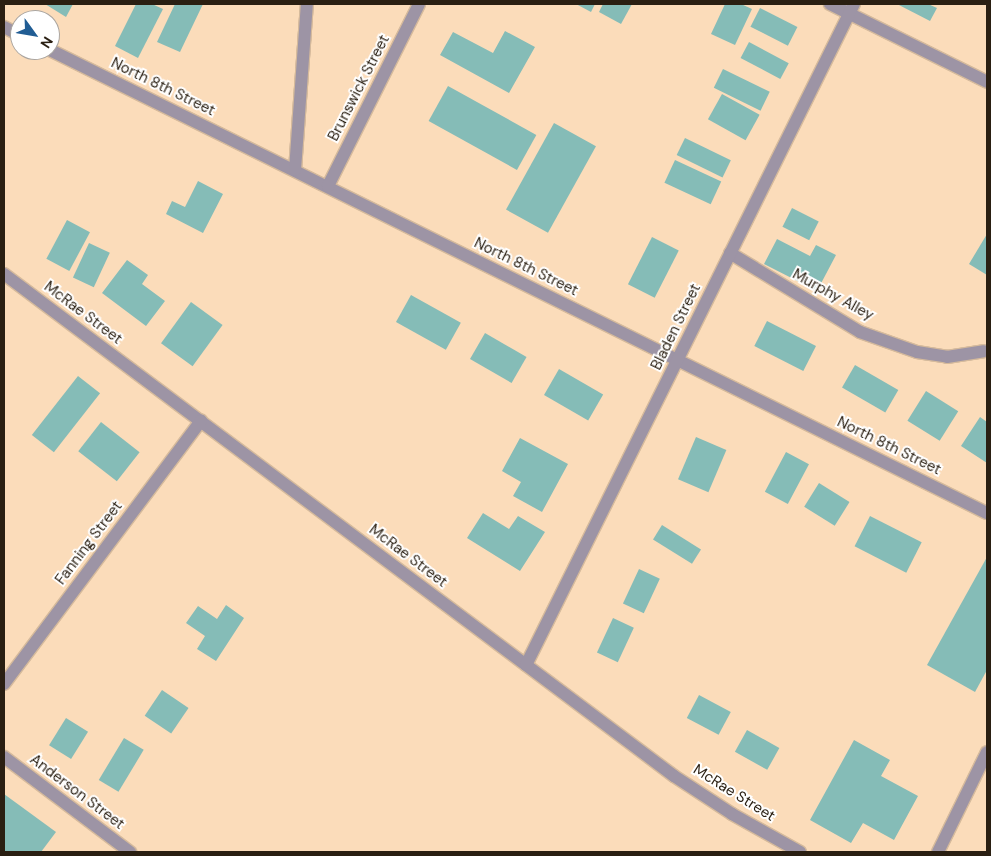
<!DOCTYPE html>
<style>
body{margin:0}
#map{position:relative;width:991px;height:856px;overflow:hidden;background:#fbdcba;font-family:"DM Sans",sans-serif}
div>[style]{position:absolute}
.building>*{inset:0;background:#85bcb7;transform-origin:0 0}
.roads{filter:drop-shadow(1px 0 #d5ba9c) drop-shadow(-1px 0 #d5ba9c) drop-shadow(0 1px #d5ba9c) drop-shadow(0 -1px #d5ba9c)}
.minor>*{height:12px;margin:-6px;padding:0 6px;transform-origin:6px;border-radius:6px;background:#9d94a5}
span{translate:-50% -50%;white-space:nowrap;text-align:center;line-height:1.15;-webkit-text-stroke:4px #fff;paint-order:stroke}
.street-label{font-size:15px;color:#2a1f12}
.frame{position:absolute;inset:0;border:5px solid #2a1f12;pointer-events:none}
.north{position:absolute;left:10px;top:10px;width:50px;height:50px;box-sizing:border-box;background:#fff;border:1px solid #aaa5a0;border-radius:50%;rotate:122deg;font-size:14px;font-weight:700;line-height:20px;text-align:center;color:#2a1f12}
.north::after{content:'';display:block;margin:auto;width:18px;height:22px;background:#215d94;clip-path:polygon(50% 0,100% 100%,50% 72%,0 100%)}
</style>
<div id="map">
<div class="building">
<i style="clip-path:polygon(45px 4px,73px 4px,66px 17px)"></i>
<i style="clip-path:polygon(136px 4px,152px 4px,163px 9px,138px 58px,115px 46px)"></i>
<i style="clip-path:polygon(175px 4px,203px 4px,180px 52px,157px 42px)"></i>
<i style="clip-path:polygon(576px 4px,595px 4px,591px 12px)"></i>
<i style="clip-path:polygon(603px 4px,632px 4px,621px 24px,599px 12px)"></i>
<i style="clip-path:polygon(725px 4px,741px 4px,752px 9px,735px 45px,711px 34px)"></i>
<i style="clip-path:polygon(897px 4px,928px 4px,937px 8px,930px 21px)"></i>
<i style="left:760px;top:8px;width:42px;height:21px;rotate:27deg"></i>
<i style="clip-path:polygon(505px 31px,535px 47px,509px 93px,440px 55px,453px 32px,493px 53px)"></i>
<i style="left:749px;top:42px;width:45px;height:18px;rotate:28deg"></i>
<i style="left:723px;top:69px;width:52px;height:21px;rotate:26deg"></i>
<i style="left:448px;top:86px;width:101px;height:40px;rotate:29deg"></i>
<i style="left:722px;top:94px;width:43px;height:29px;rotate:29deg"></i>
<i style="left:554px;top:123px;width:48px;height:99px;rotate:29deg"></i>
<i style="left:685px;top:138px;width:51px;height:19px;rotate:26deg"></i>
<i style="left:675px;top:160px;width:51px;height:25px;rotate:25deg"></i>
<i style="clip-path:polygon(198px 181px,223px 194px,203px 233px,166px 214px,172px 201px,185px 207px)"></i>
<i style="left:792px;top:208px;width:30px;height:21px;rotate:27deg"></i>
<i style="left:67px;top:220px;width:26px;height:44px;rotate:28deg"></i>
<i style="clip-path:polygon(987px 234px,987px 275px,969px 264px)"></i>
<i style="left:652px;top:237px;width:30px;height:53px;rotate:27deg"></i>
<i style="clip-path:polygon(777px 239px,810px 256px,816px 245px,836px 255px,817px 291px,764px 264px)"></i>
<i style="left:89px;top:243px;width:23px;height:38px;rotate:25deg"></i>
<i style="clip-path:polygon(127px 260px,148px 275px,142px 284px,165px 301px,146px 326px,102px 293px)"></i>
<i style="left:411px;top:295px;width:57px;height:31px;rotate:29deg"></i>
<i style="left:191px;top:302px;width:39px;height:51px;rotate:36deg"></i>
<i style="left:767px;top:321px;width:55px;height:28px;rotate:27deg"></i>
<i style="left:485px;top:333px;width:48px;height:30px;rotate:30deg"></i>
<i style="left:855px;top:365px;width:50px;height:26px;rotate:30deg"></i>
<i style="left:559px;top:369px;width:51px;height:30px;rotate:30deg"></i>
<i style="left:78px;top:376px;width:28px;height:75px;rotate:38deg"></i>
<i style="left:926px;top:391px;width:38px;height:35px;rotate:32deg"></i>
<i style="clip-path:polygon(980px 417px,987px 422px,987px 463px,961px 446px)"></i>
<i style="left:101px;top:422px;width:49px;height:37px;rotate:38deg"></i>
<i style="left:696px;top:437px;width:33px;height:46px;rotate:23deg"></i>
<i style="clip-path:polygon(520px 438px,568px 464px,542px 512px,513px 496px,521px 482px,502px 471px)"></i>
<i style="left:786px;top:452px;width:26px;height:45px;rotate:28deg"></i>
<i style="left:819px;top:483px;width:36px;height:28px;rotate:32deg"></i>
<i style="clip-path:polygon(483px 513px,509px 529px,518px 516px,545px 532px,520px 571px,467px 538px)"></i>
<i style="left:870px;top:516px;width:58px;height:34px;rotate:27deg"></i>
<i style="left:662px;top:525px;width:46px;height:17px;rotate:32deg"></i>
<i style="clip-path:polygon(987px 557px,987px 670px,975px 692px,927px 665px)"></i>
<i style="left:639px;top:569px;width:23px;height:38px;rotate:25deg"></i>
<i style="clip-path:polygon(226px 605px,244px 618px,216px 661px,197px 649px,205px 636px,186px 623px,198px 606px,217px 619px)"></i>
<i style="left:613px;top:618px;width:23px;height:38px;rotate:25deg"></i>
<i style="left:162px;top:690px;width:32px;height:31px;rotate:34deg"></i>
<i style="left:699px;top:695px;width:36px;height:26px;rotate:28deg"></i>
<i style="left:66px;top:718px;width:26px;height:32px;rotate:32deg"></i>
<i style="left:747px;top:730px;width:37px;height:25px;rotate:29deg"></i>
<i style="left:124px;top:738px;width:23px;height:49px;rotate:31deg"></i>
<i style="clip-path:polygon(854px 740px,890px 760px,881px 776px,918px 796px,894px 840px,863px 823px,851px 843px,810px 820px)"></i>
<i style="clip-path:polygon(4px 794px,56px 832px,41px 852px,4px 852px)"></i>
</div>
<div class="roads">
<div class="minor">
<i style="left:830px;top:4px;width:175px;rotate:26.4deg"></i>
<i style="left:4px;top:27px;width:18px;rotate:27deg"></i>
<i style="left:50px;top:50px;width:1045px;rotate:26.3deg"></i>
<i style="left:295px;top:170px;width:166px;rotate:-85.9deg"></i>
<i style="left:328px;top:186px;width:203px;rotate:-63.4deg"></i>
<i style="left:730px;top:253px;width:152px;rotate:31.3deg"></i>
<i style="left:860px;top:332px;width:60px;rotate:19.3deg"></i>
<i style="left:917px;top:352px;width:30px;rotate:9deg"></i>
<i style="left:947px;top:357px;width:37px;rotate:-9deg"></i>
<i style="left:4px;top:274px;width:837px;rotate:36.84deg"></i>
<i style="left:674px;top:776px;width:69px;rotate:33.2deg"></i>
<i style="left:732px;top:814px;width:78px;rotate:29.2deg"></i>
<i style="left:526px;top:665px;width:738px;rotate:-63.61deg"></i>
<i style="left:4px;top:684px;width:329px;rotate:-53.2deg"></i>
<i style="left:4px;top:757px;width:158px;rotate:37deg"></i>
<i style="left:938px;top:852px;width:111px;rotate:-63.9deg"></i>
</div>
</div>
<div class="street-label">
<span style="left:163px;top:87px;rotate:26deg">North 8th Street</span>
<span style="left:359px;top:88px;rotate:-63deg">Brunswick Street</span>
<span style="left:526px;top:267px;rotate:26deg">North 8th Street</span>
<span style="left:833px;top:295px;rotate:29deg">Murphy Alley</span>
<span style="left:83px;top:313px;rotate:37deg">McRae Street</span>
<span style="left:676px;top:327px;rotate:-64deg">Bladen Street</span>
<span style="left:889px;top:446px;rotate:26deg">North 8th Street</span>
<span style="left:89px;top:543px;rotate:-53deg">Fanning Street</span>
<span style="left:408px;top:556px;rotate:37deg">McRae Street</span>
<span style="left:77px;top:792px;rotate:37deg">Anderson Street</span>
<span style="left:734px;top:793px;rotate:32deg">McRae Street</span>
</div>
<div class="frame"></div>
<div class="north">N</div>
</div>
